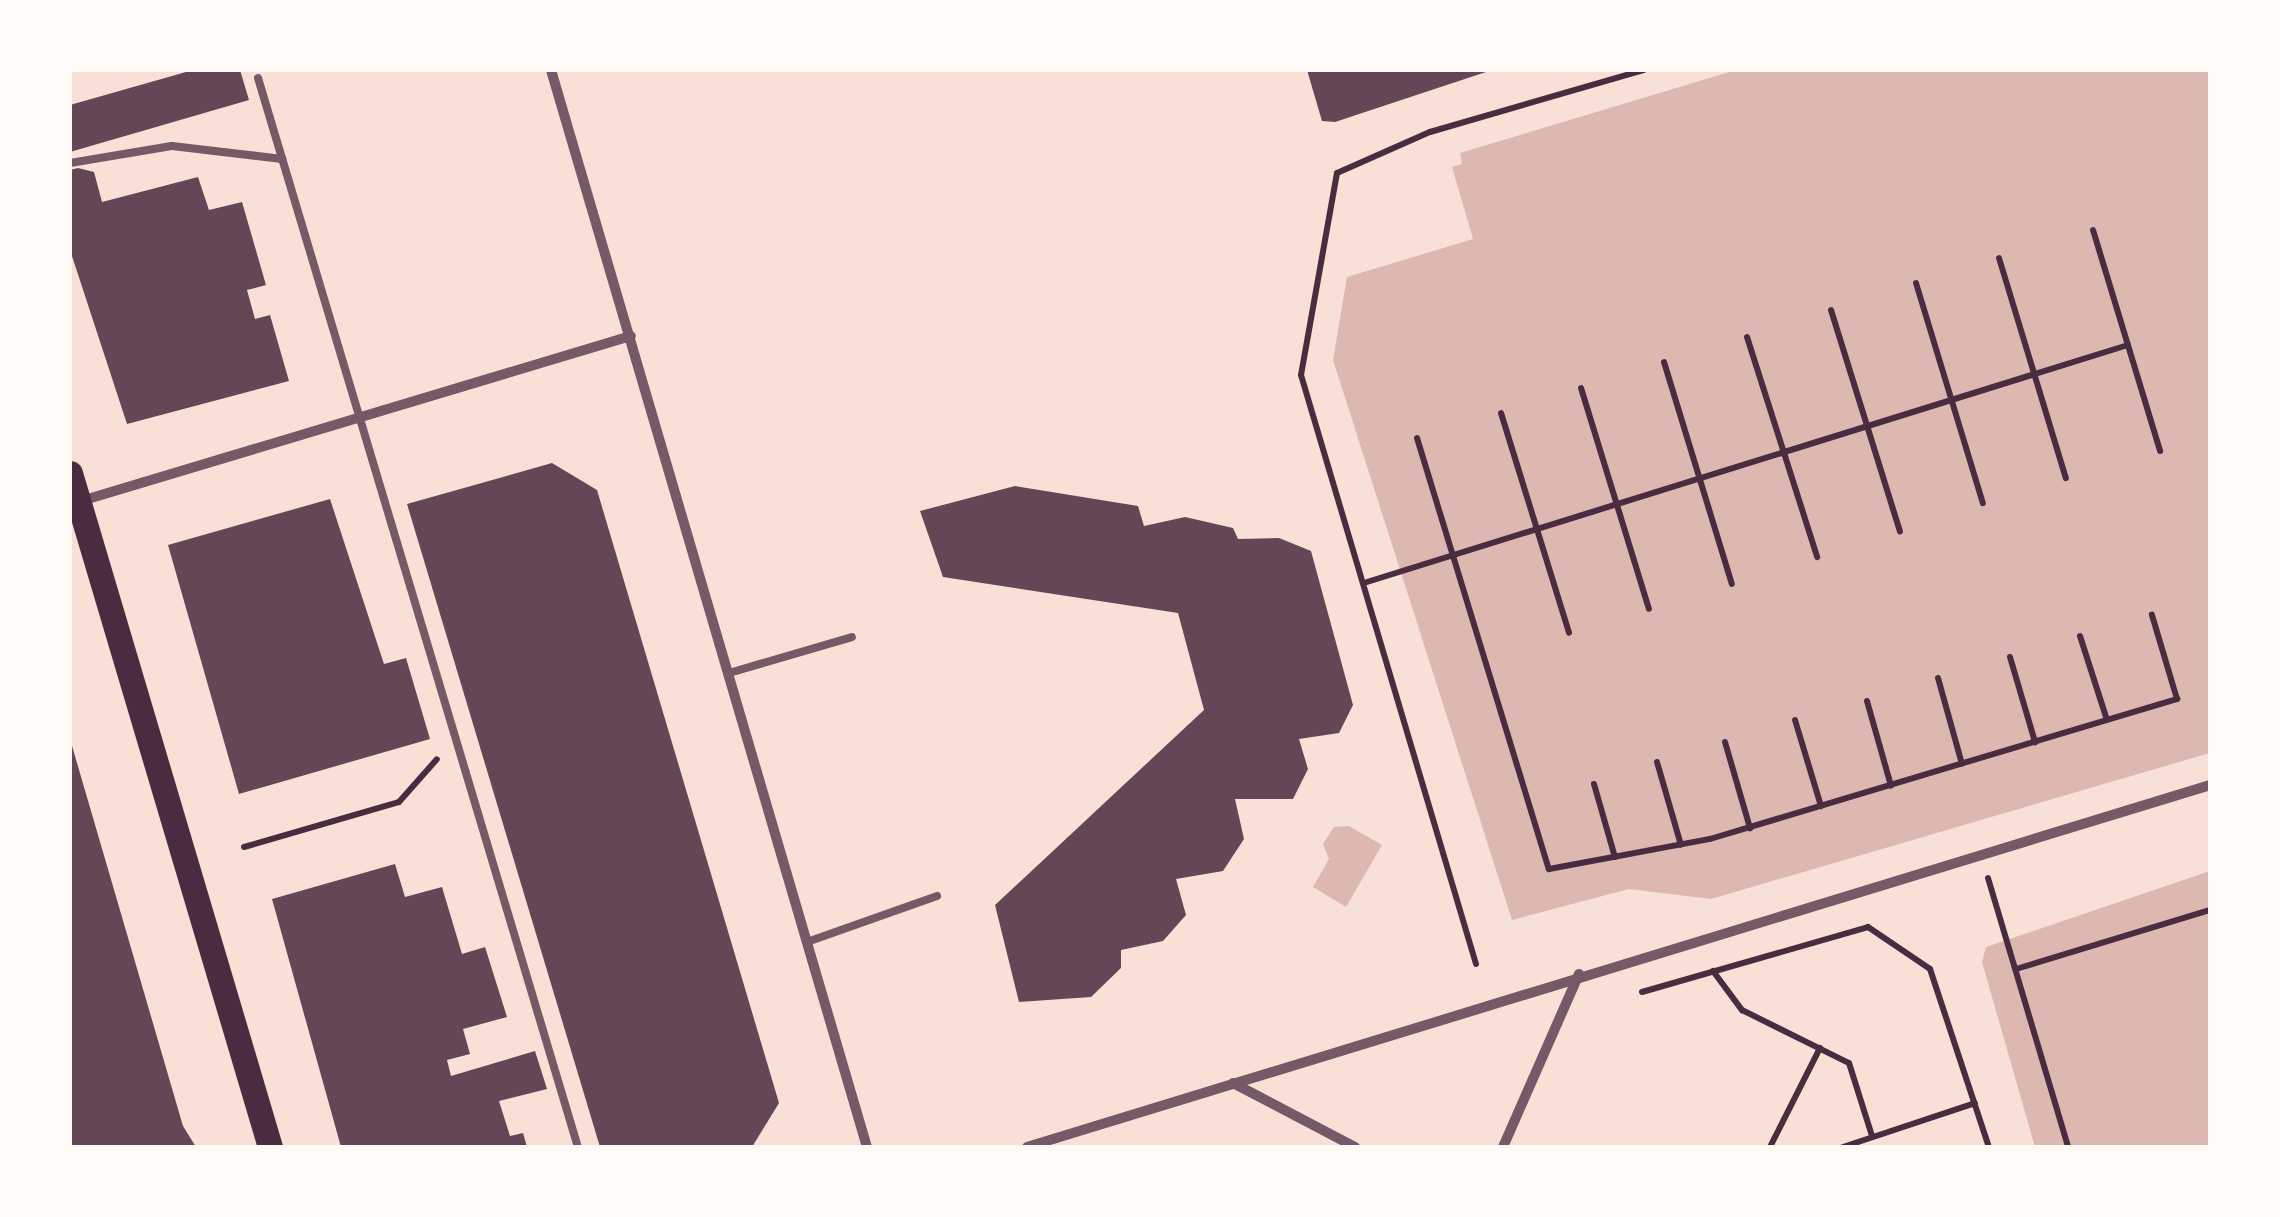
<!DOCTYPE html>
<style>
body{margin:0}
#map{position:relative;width:2280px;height:1217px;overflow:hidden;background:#f7e1d7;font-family:"PT Sans",sans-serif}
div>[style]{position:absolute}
.water>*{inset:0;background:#dcb8b0}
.building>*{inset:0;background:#644757}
.path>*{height:6px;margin:-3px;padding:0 3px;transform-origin:3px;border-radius:3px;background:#4a2c40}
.service>*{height:8px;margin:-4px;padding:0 4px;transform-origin:4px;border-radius:4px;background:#755966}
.minor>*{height:10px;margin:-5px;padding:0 5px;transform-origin:5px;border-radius:5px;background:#755966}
.primary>*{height:25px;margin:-12.5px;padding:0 12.5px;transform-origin:12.5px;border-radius:12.5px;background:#4a2c40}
span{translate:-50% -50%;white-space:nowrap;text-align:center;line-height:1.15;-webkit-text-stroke:10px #fffaf5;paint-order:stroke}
.frame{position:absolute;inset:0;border:72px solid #fffaf5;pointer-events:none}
</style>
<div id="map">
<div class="water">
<i style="clip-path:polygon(1736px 70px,2210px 70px,2210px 753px,1711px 899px,1629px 889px,1512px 920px,1333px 360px,1347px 277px,1473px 239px,1452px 167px,1462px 164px,1460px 153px)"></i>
<i style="clip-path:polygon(1349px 826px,1382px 845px,1346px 907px,1313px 887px,1329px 859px,1323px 844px,1334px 827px)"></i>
<i style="clip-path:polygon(2210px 871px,2210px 1147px,2035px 1147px,1982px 962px,1986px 947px)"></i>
</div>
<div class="building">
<i style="clip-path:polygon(193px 70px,240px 70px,249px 100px,70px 152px,70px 105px)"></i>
<i style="clip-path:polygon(1307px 70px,1489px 70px,1489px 71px,1335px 122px,1322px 121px)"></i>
<i style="clip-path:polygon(78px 168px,94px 172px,102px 202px,198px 177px,209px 210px,242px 202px,266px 285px,247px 290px,255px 319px,270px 315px,289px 381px,127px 424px,70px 250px,70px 170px)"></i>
<i style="clip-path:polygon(552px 463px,597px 490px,779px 1103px,752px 1147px,600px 1147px,407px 504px)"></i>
<i style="clip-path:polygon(1015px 486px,1138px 506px,1144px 526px,1185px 517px,1233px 528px,1238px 539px,1279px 538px,1311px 551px,1353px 705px,1339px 733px,1299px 739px,1308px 769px,1293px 799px,1235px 799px,1244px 839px,1223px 871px,1176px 879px,1186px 915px,1163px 941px,1121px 950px,1121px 968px,1091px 997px,1019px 1002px,995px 905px,1204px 710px,1178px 613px,943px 577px,920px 511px)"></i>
<i style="clip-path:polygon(330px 499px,384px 664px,406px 658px,430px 739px,239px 794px,168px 545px)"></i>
<i style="clip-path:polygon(70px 739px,183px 1126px,196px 1147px,70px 1147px)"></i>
<i style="clip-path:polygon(395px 864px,405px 897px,442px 887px,462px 954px,485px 947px,507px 1017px,463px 1029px,470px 1054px,447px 1060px,451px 1076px,535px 1051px,547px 1089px,499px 1101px,510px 1136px,523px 1133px,527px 1147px,341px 1147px,272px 899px)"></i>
</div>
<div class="path">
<i style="left:2093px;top:230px;width:231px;rotate:73.1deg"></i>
<i style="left:1999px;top:258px;width:230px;rotate:73.1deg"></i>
<i style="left:1916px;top:283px;width:230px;rotate:73.1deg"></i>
<i style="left:1831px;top:310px;width:232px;rotate:72.7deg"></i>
<i style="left:1747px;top:337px;width:231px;rotate:72.3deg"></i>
<i style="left:1664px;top:362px;width:232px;rotate:73deg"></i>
<i style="left:1581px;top:388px;width:231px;rotate:72.9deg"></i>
<i style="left:1501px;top:413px;width:230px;rotate:72.8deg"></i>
<i style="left:1417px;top:438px;width:451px;rotate:73deg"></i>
<i style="left:1549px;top:869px;width:164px;rotate:-10.6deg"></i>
<i style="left:1710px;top:839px;width:488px;rotate:-16.7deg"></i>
<i style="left:2177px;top:699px;width:88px;rotate:-106.6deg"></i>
<i style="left:1367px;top:582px;width:797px;rotate:-17.3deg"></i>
<i style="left:2080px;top:636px;width:88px;rotate:72.2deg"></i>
<i style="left:2010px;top:657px;width:89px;rotate:73.6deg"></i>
<i style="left:1938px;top:678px;width:89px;rotate:74.4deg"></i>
<i style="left:1867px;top:701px;width:88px;rotate:74.2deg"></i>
<i style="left:1795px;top:720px;width:90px;rotate:73.2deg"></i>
<i style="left:1725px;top:742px;width:90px;rotate:73.8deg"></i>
<i style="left:1657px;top:762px;width:86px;rotate:73.9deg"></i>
<i style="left:1594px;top:784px;width:76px;rotate:74deg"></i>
<i style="left:244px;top:847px;width:161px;rotate:-16.2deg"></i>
<i style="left:399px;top:802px;width:57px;rotate:-48.5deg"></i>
<i style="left:1988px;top:878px;width:281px;rotate:73.4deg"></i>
<i style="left:1476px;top:964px;width:614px;rotate:-106.55deg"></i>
<i style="left:1301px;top:375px;width:205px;rotate:-79.9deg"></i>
<i style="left:1337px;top:173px;width:102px;rotate:-23.8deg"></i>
<i style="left:1430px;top:132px;width:223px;rotate:-16.2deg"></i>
<i style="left:2016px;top:969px;width:203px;rotate:-16.9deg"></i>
<i style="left:1713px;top:971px;width:49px;rotate:53.4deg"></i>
<i style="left:1742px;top:1010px;width:119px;rotate:26.4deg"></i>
<i style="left:1849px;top:1063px;width:77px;rotate:72.5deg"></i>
<i style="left:1642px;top:992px;width:235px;rotate:-16deg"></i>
<i style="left:1868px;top:927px;width:75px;rotate:34.1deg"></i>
<i style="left:1930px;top:969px;width:188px;rotate:71.7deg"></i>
<i style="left:1770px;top:1147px;width:111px;rotate:-63.2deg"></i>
<i style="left:1843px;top:1147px;width:139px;rotate:-18.4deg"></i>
</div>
<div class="service">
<i style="left:258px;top:78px;width:1116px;rotate:73.34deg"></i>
<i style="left:70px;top:163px;width:103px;rotate:-9.5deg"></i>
<i style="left:172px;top:146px;width:111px;rotate:6.7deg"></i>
<i style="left:729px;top:673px;width:128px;rotate:-16.3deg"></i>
<i style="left:807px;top:942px;width:138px;rotate:-19.5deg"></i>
</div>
<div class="minor">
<i style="left:551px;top:70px;width:1122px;rotate:73.65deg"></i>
<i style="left:81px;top:501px;width:574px;rotate:-16.7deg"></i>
<i style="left:1233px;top:1083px;width:138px;rotate:27.7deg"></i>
<i style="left:1027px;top:1147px;width:1237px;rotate:-17.01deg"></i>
<i style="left:1503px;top:1147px;width:189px;rotate:-66.3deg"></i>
</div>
<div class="primary">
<i style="left:70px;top:473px;width:703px;rotate:73.47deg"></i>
</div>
<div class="frame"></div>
</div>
